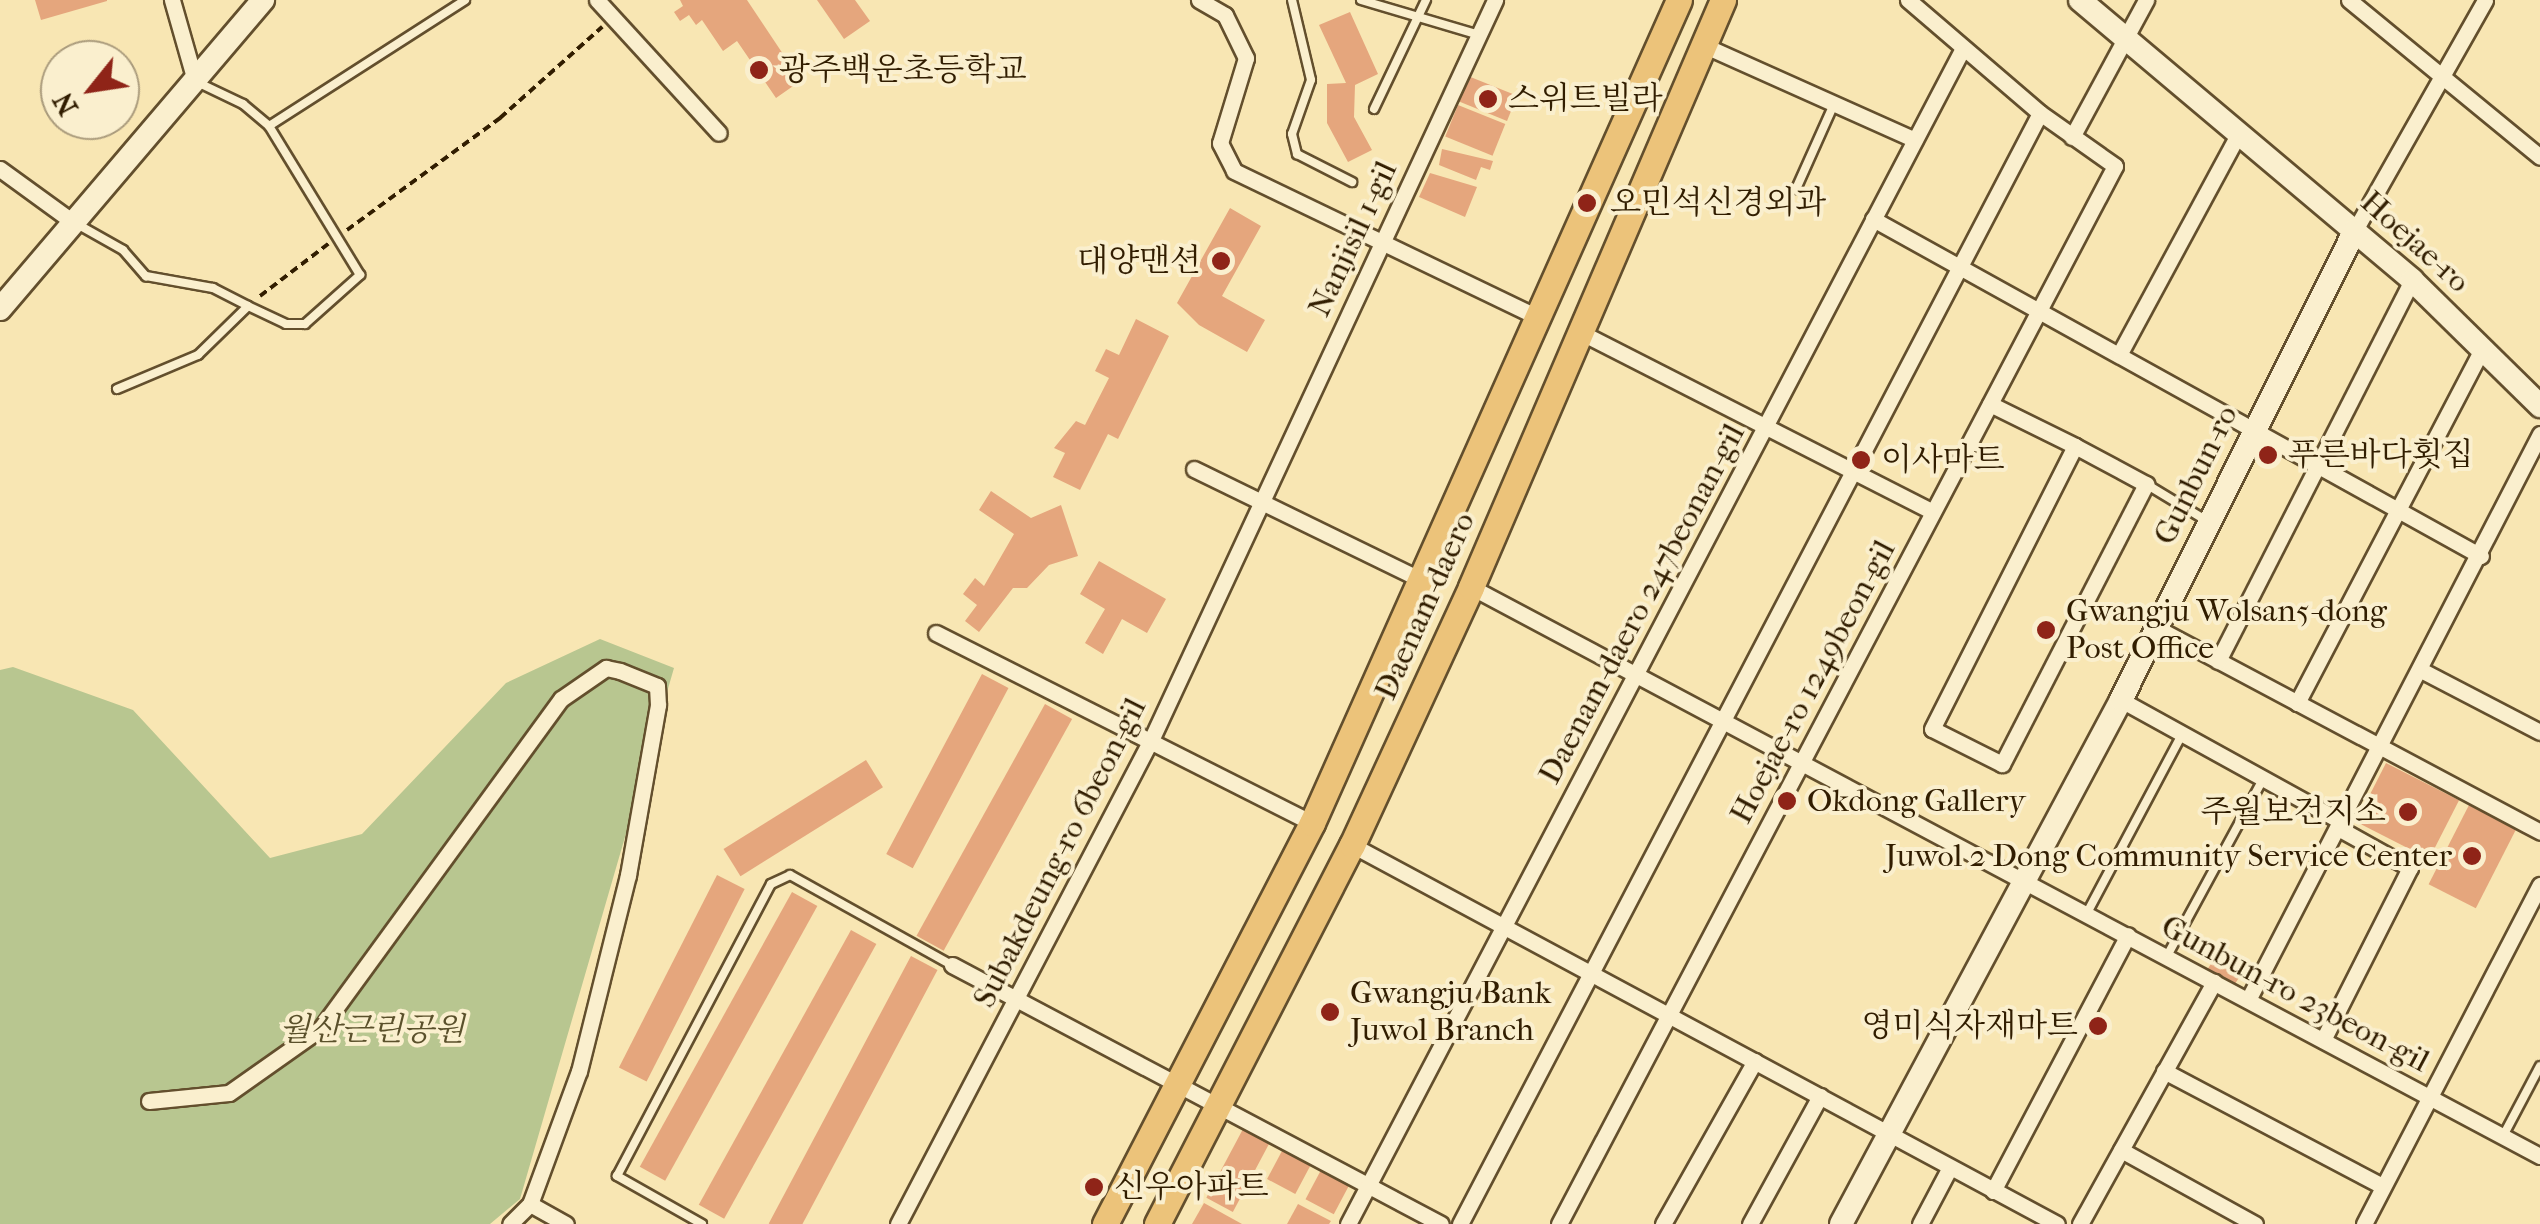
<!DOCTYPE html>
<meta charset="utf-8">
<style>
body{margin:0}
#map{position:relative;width:2540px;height:1224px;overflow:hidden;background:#f8e6b3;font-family:"IM FELL French Canon","Noto Serif KR",serif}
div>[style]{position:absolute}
.green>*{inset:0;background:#b8c690}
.building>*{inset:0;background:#e5a67d;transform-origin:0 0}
.path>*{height:4px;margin-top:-2px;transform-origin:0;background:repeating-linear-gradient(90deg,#311d00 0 8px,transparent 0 13px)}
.roads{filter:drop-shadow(2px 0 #634f2d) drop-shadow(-2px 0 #634f2d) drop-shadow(0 2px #634f2d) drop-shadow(0 -2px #634f2d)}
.lane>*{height:8px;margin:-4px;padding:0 4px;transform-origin:4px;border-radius:4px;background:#faefce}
.street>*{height:15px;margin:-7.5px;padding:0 7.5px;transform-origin:7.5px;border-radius:7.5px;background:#faefce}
.secondary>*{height:22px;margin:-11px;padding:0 11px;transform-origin:11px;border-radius:11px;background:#faefce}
.primary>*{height:25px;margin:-12.5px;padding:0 12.5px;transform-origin:12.5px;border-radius:12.5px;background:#ecc37a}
.dots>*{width:28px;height:28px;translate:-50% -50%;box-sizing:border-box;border:5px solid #faefce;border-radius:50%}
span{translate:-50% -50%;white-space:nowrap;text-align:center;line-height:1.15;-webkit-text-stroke:8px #faefce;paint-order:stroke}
.poi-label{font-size:32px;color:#311d00}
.left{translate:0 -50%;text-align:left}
.right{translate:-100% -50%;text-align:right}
.street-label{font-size:32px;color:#311d00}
.park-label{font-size:32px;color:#5a502b;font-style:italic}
.north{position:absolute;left:40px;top:40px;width:100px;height:100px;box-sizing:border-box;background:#faefce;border:2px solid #aa9b7c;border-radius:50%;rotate:240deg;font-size:28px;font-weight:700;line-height:40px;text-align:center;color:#311d00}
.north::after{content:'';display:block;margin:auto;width:35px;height:45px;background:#8f2418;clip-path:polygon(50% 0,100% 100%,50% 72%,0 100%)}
</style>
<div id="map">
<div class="green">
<i style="clip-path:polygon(600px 639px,674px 668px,520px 1199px,490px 1224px,0 1224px,0 670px,13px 667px,133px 710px,270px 858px,362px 834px,506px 683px)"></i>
</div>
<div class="building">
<i style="clip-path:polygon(35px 0,107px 0,107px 1px,41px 20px)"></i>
<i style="clip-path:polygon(680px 0,747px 0,795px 72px,790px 75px,796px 84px,776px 98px,737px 41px,723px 51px,702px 20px,696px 25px,689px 15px,680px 21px,674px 12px,683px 6px)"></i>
<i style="clip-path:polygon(817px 0,855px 0,870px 21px,844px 39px)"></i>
<i style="clip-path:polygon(1350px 12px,1378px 74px,1355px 85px,1354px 117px,1372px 150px,1348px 162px,1327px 123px,1327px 84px,1346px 83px,1319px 25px)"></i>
<i style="left:1468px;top:76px;width:53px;height:27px;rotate:22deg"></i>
<i style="left:1458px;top:105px;width:51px;height:34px;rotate:22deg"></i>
<i style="clip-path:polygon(1442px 149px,1493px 161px,1490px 170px,1481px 167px,1476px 180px,1439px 165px)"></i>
<i style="clip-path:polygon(1430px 173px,1477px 187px,1465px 217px,1419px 197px)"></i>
<i style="clip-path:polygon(1230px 208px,1261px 226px,1222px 296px,1265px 320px,1247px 352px,1199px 325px,1177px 303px)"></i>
<i style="clip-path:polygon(1136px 319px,1169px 336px,1118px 439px,1108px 434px,1080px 490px,1053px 477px,1065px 453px,1054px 448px,1076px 421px,1085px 425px,1109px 378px,1095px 371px,1106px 349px,1119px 355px)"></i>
<i style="clip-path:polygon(991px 491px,1031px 518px,1061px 505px,1078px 556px,1049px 565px,1027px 588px,1013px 588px,979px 632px,965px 621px,977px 605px,963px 594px,975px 578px,984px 586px,1014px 534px,979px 510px)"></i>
<i style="clip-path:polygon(1099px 561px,1166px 599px,1147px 633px,1122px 619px,1103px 654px,1085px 643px,1105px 609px,1080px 594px)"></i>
<i style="left:982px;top:674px;width:30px;height:204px;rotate:28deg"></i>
<i style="left:1045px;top:704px;width:31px;height:265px;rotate:29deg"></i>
<i style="left:866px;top:760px;width:32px;height:168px;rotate:58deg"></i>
<i style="left:2386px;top:763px;width:82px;height:66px;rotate:27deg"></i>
<i style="left:2469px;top:805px;width:53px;height:89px;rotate:27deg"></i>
<i style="left:717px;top:875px;width:31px;height:216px;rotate:27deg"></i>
<i style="left:792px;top:892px;width:29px;height:314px;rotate:29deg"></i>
<i style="left:851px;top:930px;width:29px;height:314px;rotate:29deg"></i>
<i style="left:2219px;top:951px;width:31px;height:24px;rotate:32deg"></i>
<i style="left:911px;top:956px;width:30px;height:303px;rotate:28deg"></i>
<i style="left:1243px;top:1129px;width:30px;height:78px;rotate:28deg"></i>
<i style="left:1283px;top:1149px;width:32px;height:34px;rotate:28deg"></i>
<i style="left:1321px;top:1170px;width:32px;height:33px;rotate:28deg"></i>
<i style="clip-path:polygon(1204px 1203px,1242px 1224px,1192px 1224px)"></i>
<i style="clip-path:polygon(1298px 1204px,1331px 1221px,1329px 1224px,1287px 1224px)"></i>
</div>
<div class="path">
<i style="left:347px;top:230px;width:190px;rotate:-36.2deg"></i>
<i style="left:500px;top:118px;width:137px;rotate:-41.7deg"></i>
<i style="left:260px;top:296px;width:86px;rotate:-37.4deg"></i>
</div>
<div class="roads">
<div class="lane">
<i style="left:1292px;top:0;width:82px;rotate:76.6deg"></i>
<i style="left:1311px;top:80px;width:57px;rotate:109.4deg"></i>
<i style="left:1292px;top:134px;width:21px;rotate:76deg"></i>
<i style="left:1297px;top:154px;width:62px;rotate:27deg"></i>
<i style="left:1361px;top:0;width:123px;rotate:16.5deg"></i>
<i style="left:199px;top:83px;width:49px;rotate:25.5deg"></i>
<i style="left:243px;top:104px;width:34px;rotate:40deg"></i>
<i style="left:269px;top:126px;width:233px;rotate:-32.7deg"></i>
<i style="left:1374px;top:109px;width:121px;rotate:-64.5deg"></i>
<i style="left:1796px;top:189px;width:93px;rotate:-65.9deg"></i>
<i style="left:77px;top:224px;width:53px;rotate:29.5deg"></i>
<i style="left:123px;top:250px;width:35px;rotate:49deg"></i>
<i style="left:146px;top:276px;width:68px;rotate:10.2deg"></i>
<i style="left:213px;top:288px;width:39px;rotate:27deg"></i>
<i style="left:117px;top:389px;width:88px;rotate:-22.8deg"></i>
<i style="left:198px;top:355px;width:70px;rotate:-44.4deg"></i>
<i style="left:248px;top:306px;width:42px;rotate:25.3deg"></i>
<i style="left:286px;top:324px;width:19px"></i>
<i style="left:305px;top:324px;width:74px;rotate:-41.7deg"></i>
<i style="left:360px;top:275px;width:175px;rotate:-121.4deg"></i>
<i style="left:2146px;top:484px;width:71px;rotate:31.2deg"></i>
<i style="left:2087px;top:913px;width:203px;rotate:-62deg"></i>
<i style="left:2167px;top:956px;width:201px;rotate:-61.5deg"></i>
<i style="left:2503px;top:1136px;width:79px;rotate:-62.1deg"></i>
<i style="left:702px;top:1224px;width:98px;rotate:-150.5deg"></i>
<i style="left:617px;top:1176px;width:330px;rotate:-62.2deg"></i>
<i style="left:771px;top:884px;width:21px;rotate:-25deg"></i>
<i style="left:790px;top:875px;width:185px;rotate:29.1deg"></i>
</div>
<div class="street">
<i style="left:172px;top:0;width:84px;rotate:74.1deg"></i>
<i style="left:597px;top:0;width:180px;rotate:47.5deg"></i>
<i style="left:1199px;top:0;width:30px;rotate:30deg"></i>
<i style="left:1225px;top:15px;width:48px;rotate:64deg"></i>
<i style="left:1246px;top:58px;width:89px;rotate:107deg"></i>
<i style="left:1220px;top:143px;width:31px;rotate:63deg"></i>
<i style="left:1234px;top:171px;width:339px;rotate:25.7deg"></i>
<i style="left:2349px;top:0;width:247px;rotate:39.4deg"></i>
<i style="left:1703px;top:45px;width:232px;rotate:24.1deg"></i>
<i style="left:2072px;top:137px;width:156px;rotate:-61.6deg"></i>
<i style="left:0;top:169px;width:90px;rotate:36deg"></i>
<i style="left:1873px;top:219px;width:695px;rotate:29deg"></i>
<i style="left:2355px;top:230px;width:264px;rotate:-60.5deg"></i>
<i style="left:1578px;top:331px;width:398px;rotate:27deg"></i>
<i style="left:2120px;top:353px;width:248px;rotate:-61.6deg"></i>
<i style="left:1990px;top:404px;width:95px;rotate:26.3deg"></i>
<i style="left:2075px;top:446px;width:81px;rotate:28.2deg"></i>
<i style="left:2146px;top:484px;width:315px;rotate:117.2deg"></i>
<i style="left:2002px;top:764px;width:78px;rotate:-153.4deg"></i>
<i style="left:1932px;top:729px;width:317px;rotate:-63.2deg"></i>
<i style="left:1194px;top:469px;width:254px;rotate:26deg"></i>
<i style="left:1471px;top:587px;width:1211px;rotate:28.03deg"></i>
<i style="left:2157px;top:628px;width:434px;rotate:28deg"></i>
<i style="left:936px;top:633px;width:421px;rotate:26.8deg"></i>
<i style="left:2218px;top:661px;width:428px;rotate:-63deg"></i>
<i style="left:2421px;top:670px;width:134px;rotate:27.5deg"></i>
<i style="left:2121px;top:700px;width:252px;rotate:28.9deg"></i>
<i style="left:2297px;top:703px;width:399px;rotate:-62.4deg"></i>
<i style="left:1352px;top:845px;width:800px;rotate:28.26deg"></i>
<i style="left:952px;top:965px;width:553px;rotate:27.91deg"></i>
<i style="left:2248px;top:1000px;width:637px;rotate:-62.71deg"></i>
<i style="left:2323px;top:1040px;width:193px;rotate:-63.2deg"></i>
<i style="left:2410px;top:868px;width:82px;rotate:-150.9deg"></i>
<i style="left:2164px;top:1071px;width:246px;rotate:27.8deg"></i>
<i style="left:149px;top:1101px;width:80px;rotate:-5.7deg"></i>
<i style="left:229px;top:1093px;width:113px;rotate:-35.2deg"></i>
<i style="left:321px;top:1028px;width:407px;rotate:-53.9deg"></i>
<i style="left:561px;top:699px;width:55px;rotate:-34.6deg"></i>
<i style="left:606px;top:668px;width:14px;rotate:12deg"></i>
<i style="left:620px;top:671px;width:40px;rotate:22deg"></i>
<i style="left:657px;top:686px;width:19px;rotate:87deg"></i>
<i style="left:658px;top:705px;width:173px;rotate:100deg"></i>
<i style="left:628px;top:875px;width:202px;rotate:104deg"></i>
<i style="left:579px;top:1071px;width:142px;rotate:110.2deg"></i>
<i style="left:530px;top:1204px;width:28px;rotate:135deg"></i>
<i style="left:2121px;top:1150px;width:153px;rotate:28.9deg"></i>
<i style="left:1993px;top:1191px;width:289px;rotate:-62.2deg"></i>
<i style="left:530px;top:1204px;width:41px;rotate:29.1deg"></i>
<i style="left:898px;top:1224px;width:548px;rotate:-62.41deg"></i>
<i style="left:1152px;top:738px;width:814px;rotate:-65.07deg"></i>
<i style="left:1348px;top:1224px;width:1327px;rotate:-62.39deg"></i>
<i style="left:1460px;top:1224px;width:1253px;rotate:-62.43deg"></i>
<i style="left:1559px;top:1224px;width:1195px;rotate:-62.28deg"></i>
<i style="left:2115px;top:166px;width:92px;rotate:-144.8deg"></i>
<i style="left:2040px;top:113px;width:174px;rotate:-139.4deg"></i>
<i style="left:1663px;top:1224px;width:187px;rotate:-60.6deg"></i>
<i style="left:1750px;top:1224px;width:146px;rotate:-61.3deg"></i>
<i style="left:1920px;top:1224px;width:64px;rotate:-62.2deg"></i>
<i style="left:2080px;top:1224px;width:277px;rotate:-61deg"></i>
<i style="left:2364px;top:1224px;width:382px;rotate:-62.6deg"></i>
</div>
<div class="secondary">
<i style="left:2080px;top:0;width:434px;rotate:40.1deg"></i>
<i style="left:2412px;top:280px;width:180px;rotate:44.5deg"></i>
<i style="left:0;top:309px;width:406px;rotate:-49.6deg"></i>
<i style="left:1841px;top:1224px;width:594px;rotate:-61.88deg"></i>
<i style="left:2121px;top:700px;width:525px;rotate:-63.53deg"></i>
</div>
<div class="primary">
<i style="left:1105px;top:1224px;width:451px;rotate:-62.7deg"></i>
<i style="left:1312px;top:823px;width:901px;rotate:-65.97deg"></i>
<i style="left:1157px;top:1224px;width:426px;rotate:-62.8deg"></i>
<i style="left:1352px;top:845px;width:284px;rotate:-65.2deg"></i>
<i style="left:1471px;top:587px;width:639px;rotate:-66.77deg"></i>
</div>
</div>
<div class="dots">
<i style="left:759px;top:70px;background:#8f2418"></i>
<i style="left:1488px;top:99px;background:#8f2418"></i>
<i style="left:1587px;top:203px;background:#8f2418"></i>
<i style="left:1221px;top:261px;background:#8f2418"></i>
<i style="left:2268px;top:455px;background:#8f2418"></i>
<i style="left:1861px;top:460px;background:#8f2418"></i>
<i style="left:2046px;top:630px;background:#8f2418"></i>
<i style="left:1787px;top:801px;background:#8f2418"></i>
<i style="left:2408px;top:812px;background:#8f2418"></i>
<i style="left:2472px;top:856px;background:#8f2418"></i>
<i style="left:1330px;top:1012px;background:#8f2418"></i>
<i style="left:2098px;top:1026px;background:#8f2418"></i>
<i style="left:1094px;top:1187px;background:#8f2418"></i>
</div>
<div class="poi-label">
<span class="left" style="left:779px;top:70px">광주백운초등학교</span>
<span class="left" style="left:1508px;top:99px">스위트빌라</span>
<span class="left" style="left:1610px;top:203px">오민석신경외과</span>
<span class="right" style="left:1201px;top:261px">대양맨션</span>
<span class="left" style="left:2288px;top:455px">푸른바다횟집</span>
<span class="left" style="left:1881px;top:460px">이사마트</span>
<span class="left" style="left:2066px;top:630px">Gwangju Wolsan5-dong<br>Post Office</span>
<span class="left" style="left:1807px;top:801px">Okdong Gallery</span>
<span class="right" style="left:2386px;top:812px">주월보건지소</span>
<span class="right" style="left:2452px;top:856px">Juwol 2 Dong Community Service Center</span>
<span class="left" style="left:1350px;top:1012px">Gwangju Bank<br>Juwol Branch</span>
<span class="right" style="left:2078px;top:1026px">영미식자재마트</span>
<span class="left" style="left:1114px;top:1187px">신우아파트</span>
</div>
<div class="street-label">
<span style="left:1353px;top:239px;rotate:-65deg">Nanjisil 1-gil</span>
<span style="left:2415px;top:242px;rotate:42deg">Hoejae-ro</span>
<span style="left:2196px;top:475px;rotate:-64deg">Gunbun-ro</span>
<span style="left:1642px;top:604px;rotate:-62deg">Daenam-daero 247beonan-gil</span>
<span style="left:1425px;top:606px;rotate:-66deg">Daenam-daero</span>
<span style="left:1813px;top:682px;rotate:-62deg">Hoejae-ro 1249beon-gil</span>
<span style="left:1060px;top:853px;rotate:-63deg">Subakdeung-ro 6beon-gil</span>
<span style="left:2295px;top:994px;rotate:28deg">Gunbun-ro 23beon-gil</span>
</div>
<div class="park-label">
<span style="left:372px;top:1030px">월산근린공원</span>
</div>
<div class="north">N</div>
</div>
